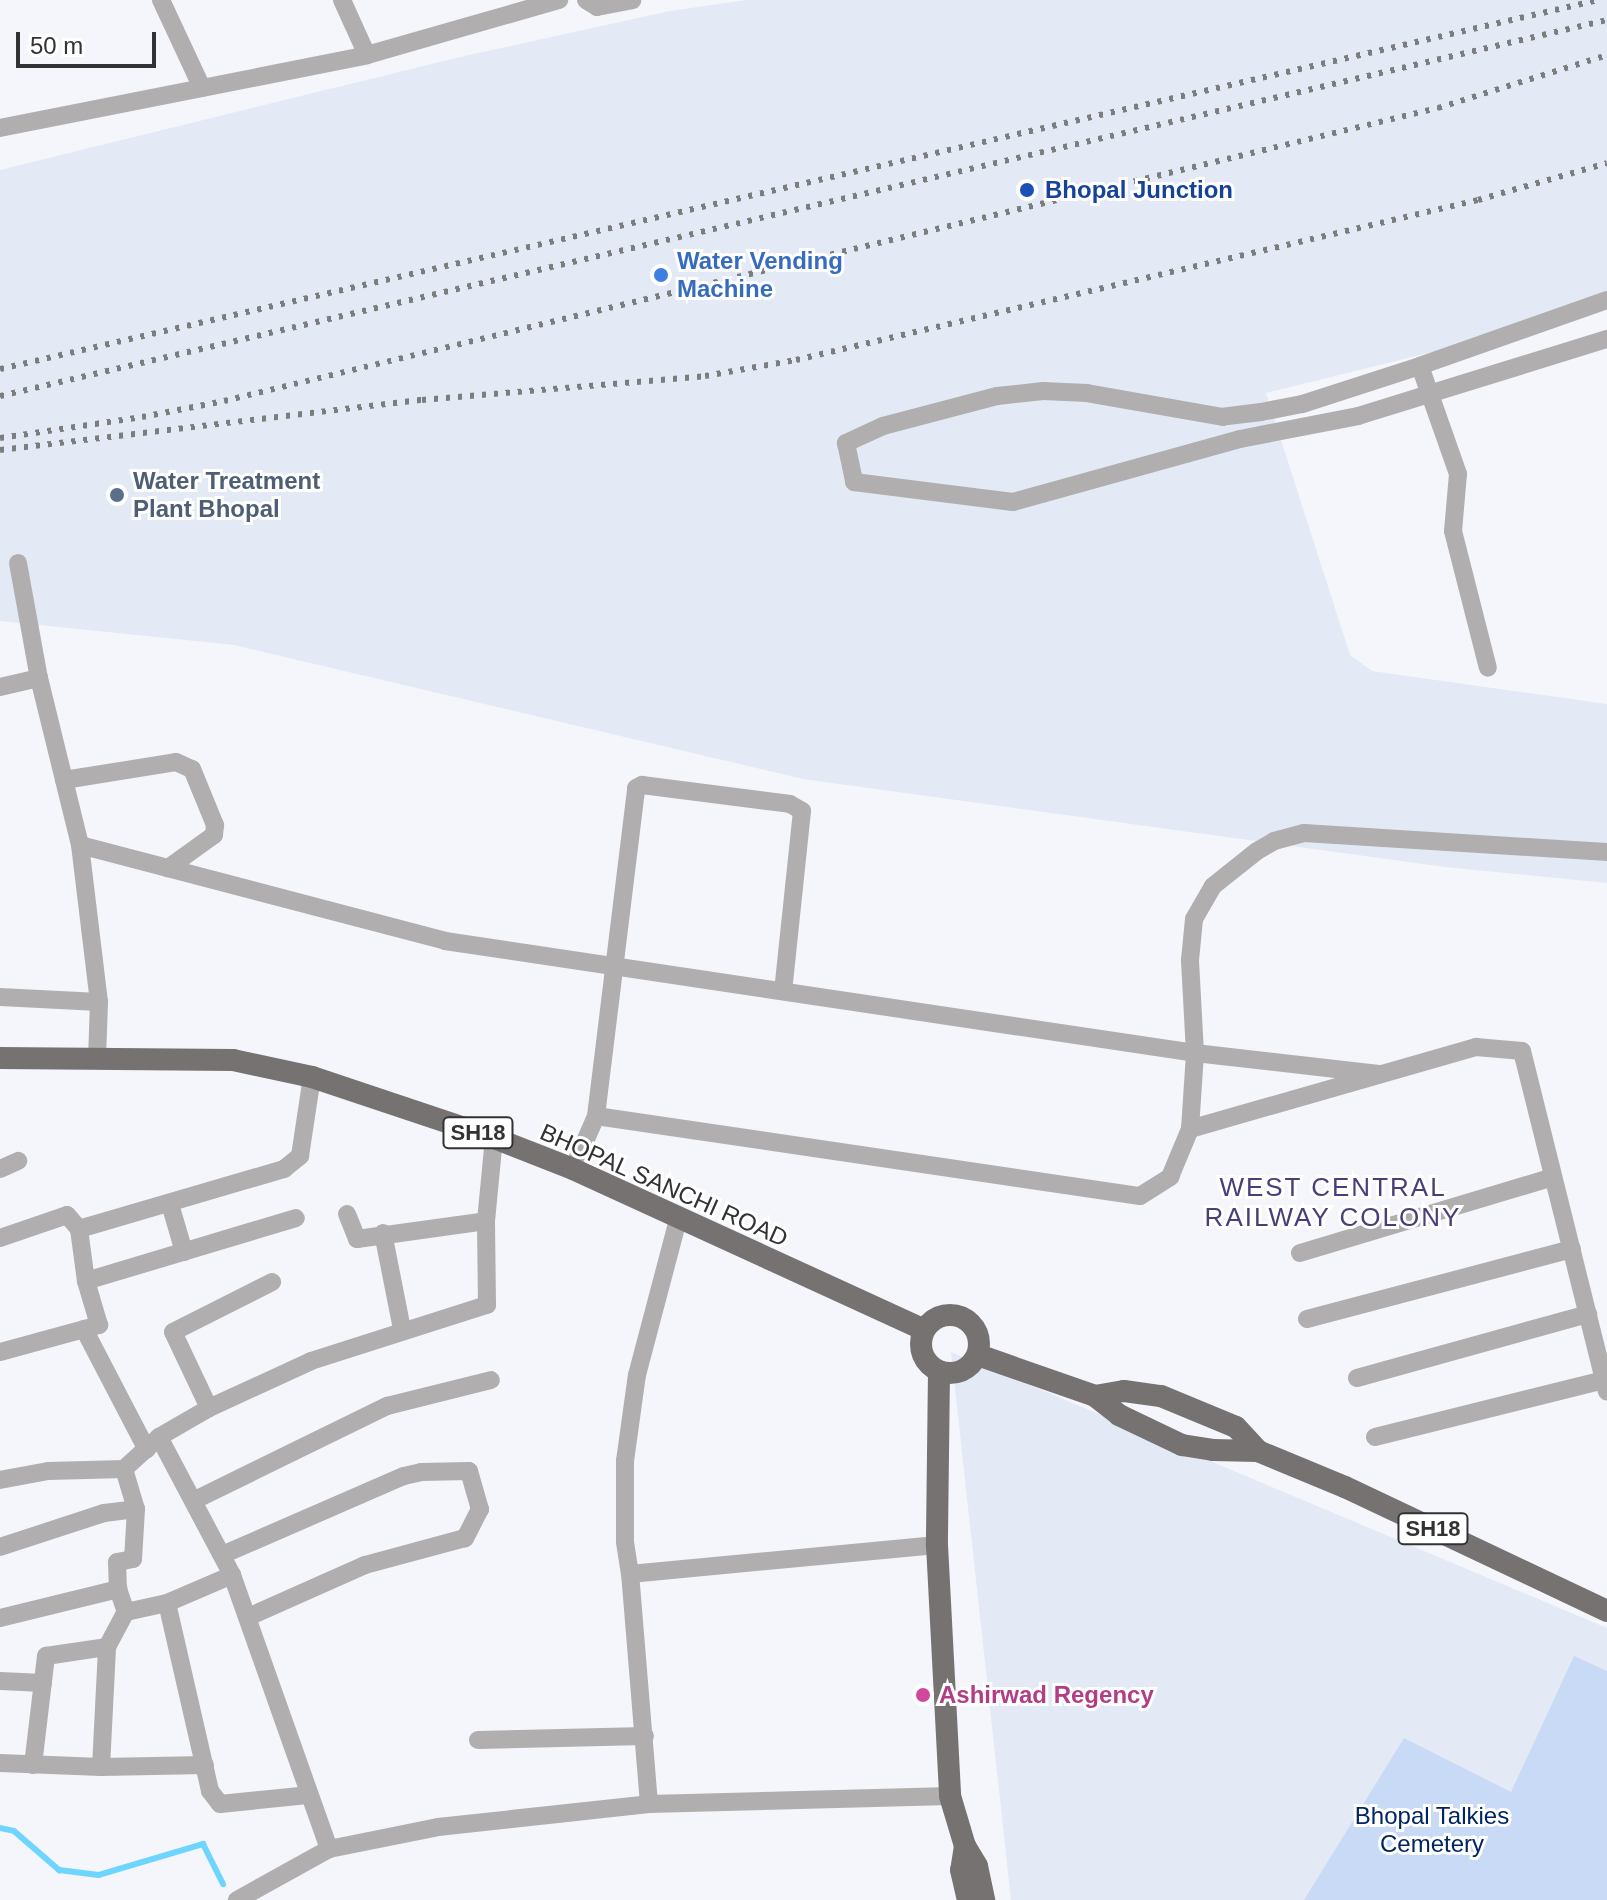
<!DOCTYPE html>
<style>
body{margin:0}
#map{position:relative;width:1607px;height:1900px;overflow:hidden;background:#f4f6fb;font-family:Helvetica,sans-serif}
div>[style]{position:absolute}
.built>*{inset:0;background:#e3eaf5}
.green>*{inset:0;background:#c9daf6}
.stream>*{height:6px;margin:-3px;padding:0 3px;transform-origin:3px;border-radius:3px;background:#6ed6fe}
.minor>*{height:18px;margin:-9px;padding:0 9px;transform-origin:9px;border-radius:9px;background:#b0aeae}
.major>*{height:22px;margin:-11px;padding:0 11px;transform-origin:11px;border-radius:11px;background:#767272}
.major>.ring{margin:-11px;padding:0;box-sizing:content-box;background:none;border:22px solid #767272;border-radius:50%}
.rail>*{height:6px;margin-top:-3px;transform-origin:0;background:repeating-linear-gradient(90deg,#7b7d7f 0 4px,transparent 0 12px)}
.dots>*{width:22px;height:22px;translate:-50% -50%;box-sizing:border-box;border:4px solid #fff;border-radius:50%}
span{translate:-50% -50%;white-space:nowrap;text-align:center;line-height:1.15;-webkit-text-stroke:6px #fff;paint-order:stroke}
.shield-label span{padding:2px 6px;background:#fff;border:2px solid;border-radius:6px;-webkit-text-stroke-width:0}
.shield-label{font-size:22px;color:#313233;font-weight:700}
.transit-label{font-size:24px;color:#164399;font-weight:700}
.left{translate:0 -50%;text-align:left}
.shop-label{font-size:24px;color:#366cbe;font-weight:700}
.service-label{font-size:24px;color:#4e5e75;font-weight:700}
.street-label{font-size:24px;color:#313233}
.hotel-label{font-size:24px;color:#b23c85;font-weight:700}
.park-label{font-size:24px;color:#002560}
.neighbourhood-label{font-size:26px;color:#493d7a;letter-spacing:2px}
.scale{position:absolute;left:16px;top:32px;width:140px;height:36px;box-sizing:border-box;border:4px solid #313233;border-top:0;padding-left:10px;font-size:24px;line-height:28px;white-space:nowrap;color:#313233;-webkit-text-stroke:6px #fff;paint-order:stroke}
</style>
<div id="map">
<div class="built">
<i style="clip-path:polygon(746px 0,1607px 0,1607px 309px,1266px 393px,1350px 655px,1372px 671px,1607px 704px,1607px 883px,1445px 867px,803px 779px,234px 645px,0 621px,0 170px,460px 57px,670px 11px)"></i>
<i style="clip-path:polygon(951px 1352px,1607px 1628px,1607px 1900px,1011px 1900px)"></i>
</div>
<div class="green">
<i style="clip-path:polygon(1574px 1656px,1607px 1671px,1607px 1900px,1304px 1900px,1404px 1738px,1511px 1792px)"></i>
</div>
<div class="stream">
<i style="left:0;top:1828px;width:14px;rotate:12deg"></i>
<i style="left:14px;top:1831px;width:60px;rotate:40.9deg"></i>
<i style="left:59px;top:1870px;width:40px;rotate:7.1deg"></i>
<i style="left:99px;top:1875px;width:109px;rotate:-16.6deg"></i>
<i style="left:203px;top:1844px;width:45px;rotate:63.4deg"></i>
</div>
<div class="minor">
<i style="left:161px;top:0;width:97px;rotate:65deg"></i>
<i style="left:342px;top:0;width:60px;rotate:65.6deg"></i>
<i style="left:586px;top:0;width:13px;rotate:32deg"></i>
<i style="left:597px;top:7px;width:36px;rotate:-11deg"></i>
<i style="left:0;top:128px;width:374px;rotate:-11.2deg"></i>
<i style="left:367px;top:55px;width:200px;rotate:-16deg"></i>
<i style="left:1607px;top:300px;width:198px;rotate:160.6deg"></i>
<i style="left:1420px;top:366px;width:124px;rotate:162.1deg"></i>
<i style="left:1302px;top:404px;width:42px;rotate:169deg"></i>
<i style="left:1261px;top:412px;width:38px;rotate:173deg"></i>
<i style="left:1223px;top:417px;width:138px;rotate:-170deg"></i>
<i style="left:1087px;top:393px;width:44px;rotate:-177.4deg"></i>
<i style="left:1043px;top:391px;width:46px;rotate:173.8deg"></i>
<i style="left:997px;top:396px;width:118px;rotate:165.3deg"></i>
<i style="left:883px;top:426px;width:41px;rotate:155.3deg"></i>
<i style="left:846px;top:443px;width:40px;rotate:78deg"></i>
<i style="left:854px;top:482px;width:160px;rotate:7.2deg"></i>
<i style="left:1013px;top:502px;width:236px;rotate:-15.5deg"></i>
<i style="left:1240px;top:439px;width:120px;rotate:-11deg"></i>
<i style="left:1358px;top:416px;width:261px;rotate:-17.2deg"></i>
<i style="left:1420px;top:366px;width:114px;rotate:70.6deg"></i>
<i style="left:1458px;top:474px;width:57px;rotate:95deg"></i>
<i style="left:1453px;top:531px;width:141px;rotate:75.7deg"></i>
<i style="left:18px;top:563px;width:117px;rotate:79.7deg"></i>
<i style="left:39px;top:678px;width:172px;rotate:76.2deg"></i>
<i style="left:80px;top:845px;width:158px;rotate:83.1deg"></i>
<i style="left:99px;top:1002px;width:56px;rotate:92deg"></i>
<i style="left:0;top:687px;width:40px;rotate:-13deg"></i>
<i style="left:64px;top:780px;width:113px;rotate:-9.1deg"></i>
<i style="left:176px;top:762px;width:17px;rotate:24deg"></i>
<i style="left:192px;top:769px;width:61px;rotate:67.7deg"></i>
<i style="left:215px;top:825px;width:10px;rotate:96deg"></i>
<i style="left:214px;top:835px;width:57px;rotate:144.3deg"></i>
<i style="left:80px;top:845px;width:377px;rotate:14.7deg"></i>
<i style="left:445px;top:941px;width:758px;rotate:8.49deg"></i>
<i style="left:1195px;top:1053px;width:185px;rotate:6.5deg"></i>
<i style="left:0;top:997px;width:99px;rotate:2.9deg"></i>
<i style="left:596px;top:1116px;width:550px;rotate:8.37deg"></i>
<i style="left:1140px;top:1196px;width:36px;rotate:-32deg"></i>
<i style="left:1170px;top:1177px;width:52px;rotate:-67.4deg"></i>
<i style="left:1190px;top:1129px;width:76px;rotate:-86.2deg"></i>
<i style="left:1195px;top:1053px;width:93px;rotate:-93.1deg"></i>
<i style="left:1190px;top:960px;width:41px;rotate:-84.4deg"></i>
<i style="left:1194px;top:919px;width:38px;rotate:-60deg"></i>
<i style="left:1213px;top:886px;width:56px;rotate:-38.5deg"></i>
<i style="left:1257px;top:851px;width:20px;rotate:-30deg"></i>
<i style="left:1274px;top:841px;width:31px;rotate:-15deg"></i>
<i style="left:1304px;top:833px;width:304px;rotate:3.6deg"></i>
<i style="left:1190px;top:1129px;width:298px;rotate:-16deg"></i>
<i style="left:1476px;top:1047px;width:46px;rotate:5deg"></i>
<i style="left:1522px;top:1051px;width:351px;rotate:76deg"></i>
<i style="left:0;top:1169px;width:20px;rotate:-24deg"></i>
<i style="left:573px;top:1169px;width:58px;rotate:-66.5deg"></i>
<i style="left:596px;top:1116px;width:330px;rotate:-83deg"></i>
<i style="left:636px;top:788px;width:7px;rotate:-27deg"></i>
<i style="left:642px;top:785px;width:149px;rotate:7.3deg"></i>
<i style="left:790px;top:804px;width:14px;rotate:30deg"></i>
<i style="left:802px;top:811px;width:181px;rotate:96deg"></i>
<i style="left:170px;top:1204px;width:50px;rotate:73.7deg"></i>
<i style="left:347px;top:1214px;width:27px;rotate:68deg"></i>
<i style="left:357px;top:1239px;width:130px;rotate:-7.9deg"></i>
<i style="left:383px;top:1233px;width:98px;rotate:78.8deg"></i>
<i style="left:0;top:1238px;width:71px;rotate:-18.9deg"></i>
<i style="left:67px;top:1215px;width:18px;rotate:49deg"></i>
<i style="left:79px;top:1229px;width:214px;rotate:-16.3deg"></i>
<i style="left:284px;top:1169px;width:21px;rotate:-39deg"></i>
<i style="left:300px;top:1156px;width:80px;rotate:-81.4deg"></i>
<i style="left:1300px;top:1253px;width:264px;rotate:-16.7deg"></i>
<i style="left:86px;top:1281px;width:219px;rotate:-16.7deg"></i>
<i style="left:1307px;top:1319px;width:274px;rotate:-14.8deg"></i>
<i style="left:84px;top:1329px;width:136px;rotate:62.5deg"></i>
<i style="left:0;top:1352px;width:103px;rotate:-15.3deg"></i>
<i style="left:99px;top:1325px;width:46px;rotate:-106.5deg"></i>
<i style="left:86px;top:1281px;width:52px;rotate:-97.7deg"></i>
<i style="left:1357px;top:1378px;width:240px;rotate:-15.5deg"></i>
<i style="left:209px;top:1408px;width:84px;rotate:-115.3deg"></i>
<i style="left:173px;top:1332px;width:111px;rotate:-26.8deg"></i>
<i style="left:159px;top:1437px;width:156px;rotate:62.1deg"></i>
<i style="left:232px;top:1575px;width:291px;rotate:70.5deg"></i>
<i style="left:1375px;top:1437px;width:236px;rotate:-14deg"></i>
<i style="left:124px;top:1469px;width:42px;rotate:73.3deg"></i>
<i style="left:136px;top:1509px;width:50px;rotate:93.4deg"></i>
<i style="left:133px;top:1559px;width:16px;rotate:169deg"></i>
<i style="left:117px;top:1562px;width:27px;rotate:88deg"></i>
<i style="left:118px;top:1589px;width:24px;rotate:71deg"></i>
<i style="left:0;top:1480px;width:49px;rotate:-10.6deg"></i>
<i style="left:48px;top:1471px;width:76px;rotate:-1.5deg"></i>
<i style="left:124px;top:1469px;width:47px;rotate:-42.4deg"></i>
<i style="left:159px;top:1437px;width:58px;rotate:-30.1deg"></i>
<i style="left:209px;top:1408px;width:112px;rotate:-24.7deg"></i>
<i style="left:311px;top:1361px;width:185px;rotate:-17.7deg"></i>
<i style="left:487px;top:1305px;width:84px;rotate:-90.7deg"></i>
<i style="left:486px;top:1221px;width:83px;rotate:-84.5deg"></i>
<i style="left:195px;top:1500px;width:214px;rotate:-26.1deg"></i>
<i style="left:387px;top:1406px;width:107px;rotate:-14deg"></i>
<i style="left:0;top:1547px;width:109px;rotate:-18.1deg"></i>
<i style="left:104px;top:1513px;width:32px;rotate:-7deg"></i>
<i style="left:222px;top:1555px;width:198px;rotate:-23.5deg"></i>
<i style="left:404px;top:1476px;width:17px;rotate:-13deg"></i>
<i style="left:421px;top:1472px;width:48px;rotate:-1.2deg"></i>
<i style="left:469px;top:1471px;width:40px;rotate:74deg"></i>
<i style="left:480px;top:1509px;width:33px;rotate:117deg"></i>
<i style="left:465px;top:1538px;width:104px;rotate:164.9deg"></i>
<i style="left:365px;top:1565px;width:128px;rotate:156deg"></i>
<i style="left:630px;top:1574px;width:33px;rotate:-99deg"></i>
<i style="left:625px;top:1541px;width:80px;rotate:-90deg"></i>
<i style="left:625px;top:1461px;width:87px;rotate:-82.1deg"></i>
<i style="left:637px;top:1375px;width:160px;rotate:-75.2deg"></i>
<i style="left:167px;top:1603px;width:193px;rotate:77.1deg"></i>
<i style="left:210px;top:1791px;width:16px;rotate:52deg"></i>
<i style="left:220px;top:1804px;width:88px;rotate:-5.8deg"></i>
<i style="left:0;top:1618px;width:122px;rotate:-13.8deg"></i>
<i style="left:0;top:1681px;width:43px;rotate:2.7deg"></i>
<i style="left:478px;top:1740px;width:167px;rotate:-1.4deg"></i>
<i style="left:0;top:1763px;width:101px;rotate:2.3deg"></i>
<i style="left:101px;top:1767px;width:104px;rotate:-1.1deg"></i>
<i style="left:33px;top:1765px;width:110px;rotate:-83.2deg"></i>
<i style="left:46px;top:1656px;width:62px;rotate:-8.4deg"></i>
<i style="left:101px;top:1767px;width:120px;rotate:-87.1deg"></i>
<i style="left:107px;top:1647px;width:40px;rotate:-62deg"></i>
<i style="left:126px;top:1612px;width:42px;rotate:-12.4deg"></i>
<i style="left:167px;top:1603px;width:71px;rotate:-23.3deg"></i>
<i style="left:649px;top:1804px;width:231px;rotate:-94.7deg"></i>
<i style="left:630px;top:1574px;width:308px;rotate:-5.4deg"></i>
<i style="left:237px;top:1900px;width:105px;rotate:-29deg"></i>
<i style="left:329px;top:1849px;width:111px;rotate:-11.4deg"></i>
<i style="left:438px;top:1827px;width:212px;rotate:-6.2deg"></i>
<i style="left:649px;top:1804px;width:301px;rotate:-1.5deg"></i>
</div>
<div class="major">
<i style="left:0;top:1058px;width:233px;rotate:0.5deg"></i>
<i style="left:233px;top:1060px;width:81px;rotate:12.1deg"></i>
<i style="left:312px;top:1077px;width:192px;rotate:18.5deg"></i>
<i style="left:494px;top:1138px;width:85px;rotate:21.4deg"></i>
<i style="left:573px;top:1169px;width:386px;rotate:24.6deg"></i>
<i class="ring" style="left:921px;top:1315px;width:36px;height:36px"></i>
<i style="left:978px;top:1355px;width:124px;rotate:19.3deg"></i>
<i style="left:1095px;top:1396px;width:31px;rotate:38deg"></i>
<i style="left:1119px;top:1415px;width:70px;rotate:25.5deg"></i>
<i style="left:1182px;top:1445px;width:31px;rotate:9deg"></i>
<i style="left:1213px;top:1450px;width:45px;rotate:1.3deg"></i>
<i style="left:1258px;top:1451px;width:94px;rotate:22.5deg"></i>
<i style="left:1345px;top:1487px;width:290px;rotate:25.3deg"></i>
<i style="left:939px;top:1372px;width:173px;rotate:90.7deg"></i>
<i style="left:937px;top:1545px;width:251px;rotate:87deg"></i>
<i style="left:950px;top:1796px;width:52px;rotate:73.3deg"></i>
<i style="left:965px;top:1846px;width:23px;rotate:59deg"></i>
<i style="left:977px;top:1866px;width:35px;rotate:78deg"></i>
<i style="left:1095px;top:1396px;width:29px;rotate:-10deg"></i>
<i style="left:1124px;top:1391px;width:37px;rotate:8deg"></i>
<i style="left:1161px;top:1396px;width:81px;rotate:22.5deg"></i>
<i style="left:1236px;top:1427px;width:33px;rotate:47deg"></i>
<i style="left:965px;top:1846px;width:24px;rotate:99deg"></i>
<i style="left:961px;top:1870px;width:31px;rotate:77deg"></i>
</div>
<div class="rail">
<i style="left:0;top:369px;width:1640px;rotate:-13deg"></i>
<i style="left:0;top:396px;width:1650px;rotate:-13.17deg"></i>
<i style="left:0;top:438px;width:144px;rotate:-8.4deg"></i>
<i style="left:142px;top:417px;width:84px;rotate:-11deg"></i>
<i style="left:224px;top:401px;width:1249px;rotate:-13.57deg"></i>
<i style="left:1438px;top:108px;width:177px;rotate:-17.4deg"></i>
<i style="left:0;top:450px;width:425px;rotate:-6.8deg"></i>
<i style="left:422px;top:400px;width:284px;rotate:-4.8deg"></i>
<i style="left:705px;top:376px;width:92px;rotate:-10deg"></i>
<i style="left:796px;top:360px;width:701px;rotate:-13.2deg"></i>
<i style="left:1478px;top:200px;width:134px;rotate:-16deg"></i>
</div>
<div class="dots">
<i style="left:1027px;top:190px;background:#1a4fb4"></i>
<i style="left:661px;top:275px;background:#3f7fe0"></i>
<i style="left:117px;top:495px;background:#5c6f8a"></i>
<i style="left:923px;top:1695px;background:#d1479c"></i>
</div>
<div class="shield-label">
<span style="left:478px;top:1133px">SH18</span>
<span style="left:1433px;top:1529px">SH18</span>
</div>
<div class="transit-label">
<span class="left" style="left:1045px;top:190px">Bhopal Junction</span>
</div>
<div class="shop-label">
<span class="left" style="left:677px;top:275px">Water Vending<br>Machine</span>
</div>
<div class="service-label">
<span class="left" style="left:133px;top:495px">Water Treatment<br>Plant Bhopal</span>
</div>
<div class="street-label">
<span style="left:664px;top:1185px;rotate:24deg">BHOPAL SANCHI ROAD</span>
</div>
<div class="hotel-label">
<span class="left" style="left:939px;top:1695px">Ashirwad Regency</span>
</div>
<div class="park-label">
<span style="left:1432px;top:1830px">Bhopal Talkies<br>Cemetery</span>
</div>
<div class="neighbourhood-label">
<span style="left:1333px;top:1203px">WEST CENTRAL<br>RAILWAY COLONY</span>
</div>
<div class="scale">50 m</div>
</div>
